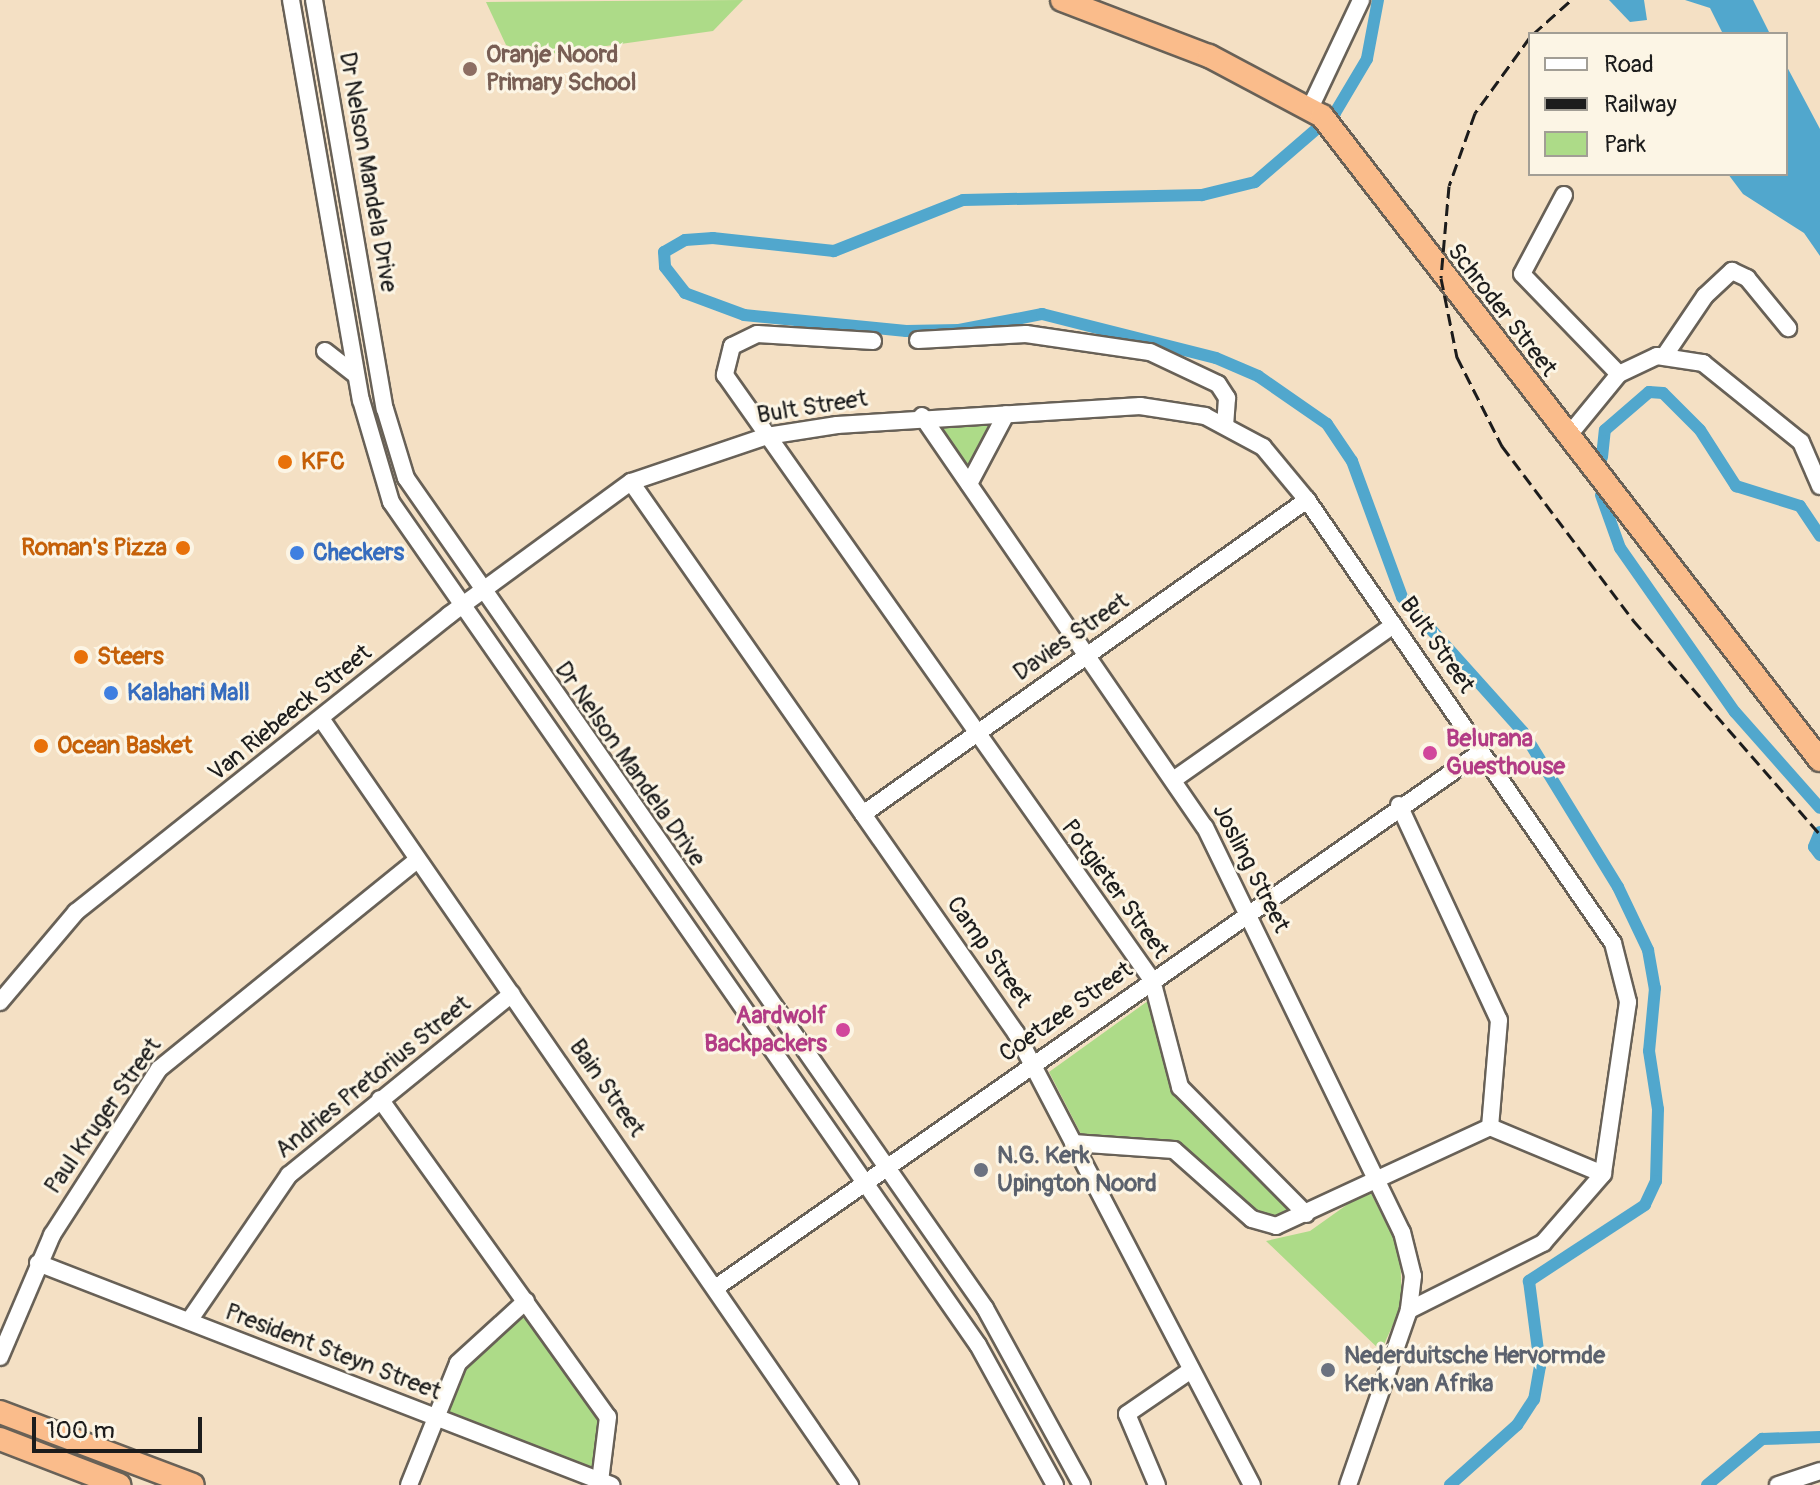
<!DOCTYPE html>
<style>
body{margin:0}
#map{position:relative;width:1820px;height:1485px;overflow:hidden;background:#f4e0c4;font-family:Pangolin,sans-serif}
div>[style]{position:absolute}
.green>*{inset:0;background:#addb88}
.water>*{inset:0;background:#51a7cd}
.canal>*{height:12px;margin:-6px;padding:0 6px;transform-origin:6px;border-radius:6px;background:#51a7cd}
.roads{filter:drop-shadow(2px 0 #686157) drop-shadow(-2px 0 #686157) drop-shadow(0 2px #686157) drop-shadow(0 -2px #686157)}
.minor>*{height:16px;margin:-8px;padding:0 8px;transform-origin:8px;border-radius:8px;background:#fff}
.highway>*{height:22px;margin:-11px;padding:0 11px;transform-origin:11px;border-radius:11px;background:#fabc8b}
.rail>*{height:3px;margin-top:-1.5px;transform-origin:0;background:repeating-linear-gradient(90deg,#1c1c1c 0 12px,transparent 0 18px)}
.dots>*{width:22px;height:22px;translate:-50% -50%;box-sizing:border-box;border:4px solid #fcf5e5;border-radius:50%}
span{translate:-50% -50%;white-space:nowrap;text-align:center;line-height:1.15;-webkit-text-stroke:6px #fcf5e5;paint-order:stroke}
.education-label{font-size:24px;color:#785e54;font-weight:700}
.left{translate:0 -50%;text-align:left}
.street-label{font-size:24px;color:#1c1c1c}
.food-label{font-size:24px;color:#c56008;font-weight:700}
.right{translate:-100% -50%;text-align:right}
.shop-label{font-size:24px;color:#366cbe;font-weight:700}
.hotel-label{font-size:24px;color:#b23c85;font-weight:700}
.worship-label{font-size:24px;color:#5b616d;font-weight:700}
.legend{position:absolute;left:1528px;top:32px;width:260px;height:144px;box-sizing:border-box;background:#fcf5e5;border:2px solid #a29e95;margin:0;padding:10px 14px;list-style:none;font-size:24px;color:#1c1c1c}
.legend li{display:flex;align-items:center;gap:16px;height:40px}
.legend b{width:40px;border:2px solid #a29e95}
.scale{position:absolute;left:32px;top:1417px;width:170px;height:36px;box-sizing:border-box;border:4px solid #1c1c1c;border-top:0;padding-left:10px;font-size:24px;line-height:28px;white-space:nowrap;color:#1c1c1c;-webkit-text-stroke:6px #fcf5e5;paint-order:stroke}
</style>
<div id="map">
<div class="green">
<i style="clip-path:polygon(743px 0,713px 31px,535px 56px,506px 45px,486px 2px)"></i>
<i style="clip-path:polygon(995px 420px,967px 475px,929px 424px)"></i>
<i style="clip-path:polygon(1152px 998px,1170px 1085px,1295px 1209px,1275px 1220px,1259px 1215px,1178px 1145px,1082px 1136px,1049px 1072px)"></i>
<i style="clip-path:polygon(1369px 1189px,1400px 1251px,1402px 1305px,1381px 1351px,1266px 1241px,1310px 1231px)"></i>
<i style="clip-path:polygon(528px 1304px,609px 1414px,596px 1477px,437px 1416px,453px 1374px)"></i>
</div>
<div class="water">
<i style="clip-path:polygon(1609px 0,1644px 0,1647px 20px,1630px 22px)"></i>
<i style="clip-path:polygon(1685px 0,1753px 0,1770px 34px,1723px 34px,1710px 8px)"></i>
<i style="clip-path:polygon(1786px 65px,1820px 129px,1820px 256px,1804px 233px,1743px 194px,1728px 174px,1786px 174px)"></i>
</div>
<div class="canal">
<i style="left:1378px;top:0;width:60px;rotate:100.6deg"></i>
<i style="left:1367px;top:59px;width:63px;rotate:120.7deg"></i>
<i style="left:1335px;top:113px;width:106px;rotate:139.2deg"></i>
<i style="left:1255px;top:182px;width:55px;rotate:166.2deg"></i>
<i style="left:1202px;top:195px;width:239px;rotate:178.8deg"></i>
<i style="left:963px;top:200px;width:139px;rotate:158.4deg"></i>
<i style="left:834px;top:251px;width:122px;rotate:-173.9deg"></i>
<i style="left:713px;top:238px;width:28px;rotate:176deg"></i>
<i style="left:685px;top:240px;width:24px;rotate:150deg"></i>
<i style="left:664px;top:252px;width:15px;rotate:86deg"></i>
<i style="left:665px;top:267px;width:33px;rotate:52deg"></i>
<i style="left:685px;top:293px;width:63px;rotate:20.4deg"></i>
<i style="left:744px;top:315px;width:163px;rotate:5.6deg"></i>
<i style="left:906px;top:331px;width:53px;rotate:-1.1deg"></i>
<i style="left:959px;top:330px;width:85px;rotate:-10.9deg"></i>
<i style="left:1042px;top:314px;width:179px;rotate:14.2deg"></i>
<i style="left:1216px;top:358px;width:46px;rotate:23.2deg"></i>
<i style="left:1258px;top:376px;width:84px;rotate:34.8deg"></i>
<i style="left:1327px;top:424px;width:45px;rotate:56deg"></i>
<i style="left:1352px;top:461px;width:145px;rotate:69.8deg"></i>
<i style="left:1402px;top:597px;width:181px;rotate:48.1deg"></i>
<i style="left:1523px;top:732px;width:182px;rotate:58.5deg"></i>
<i style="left:1618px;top:887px;width:70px;rotate:64.5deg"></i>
<i style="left:1648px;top:950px;width:39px;rotate:80deg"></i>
<i style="left:1655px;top:988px;width:63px;rotate:95.4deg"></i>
<i style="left:1649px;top:1051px;width:59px;rotate:81.2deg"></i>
<i style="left:1658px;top:1109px;width:72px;rotate:91.6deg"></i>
<i style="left:1656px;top:1181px;width:26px;rotate:115deg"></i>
<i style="left:1645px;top:1205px;width:139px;rotate:146.8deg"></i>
<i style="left:1529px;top:1281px;width:86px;rotate:82.6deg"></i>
<i style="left:1540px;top:1366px;width:34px;rotate:100deg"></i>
<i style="left:1534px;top:1399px;width:31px;rotate:123deg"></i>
<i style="left:1517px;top:1425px;width:90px;rotate:138.2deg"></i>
<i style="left:1602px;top:457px;width:27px;rotate:-84deg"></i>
<i style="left:1605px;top:430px;width:58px;rotate:-40.8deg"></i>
<i style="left:1649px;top:392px;width:14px;rotate:4deg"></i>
<i style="left:1663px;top:393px;width:52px;rotate:45deg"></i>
<i style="left:1700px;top:430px;width:67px;rotate:57.3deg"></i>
<i style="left:1736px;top:486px;width:67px;rotate:17.4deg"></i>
<i style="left:1800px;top:506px;width:36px;rotate:56deg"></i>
<i style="left:1601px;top:495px;width:56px;rotate:70.3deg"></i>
<i style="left:1620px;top:548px;width:200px;rotate:55deg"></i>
<i style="left:1735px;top:712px;width:128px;rotate:48.5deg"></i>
<i style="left:1820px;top:832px;width:16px;rotate:112deg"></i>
<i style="left:1814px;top:847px;width:10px;rotate:53deg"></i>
<i style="left:1707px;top:1485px;width:72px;rotate:-39.9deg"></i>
<i style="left:1762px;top:1439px;width:58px;rotate:-2deg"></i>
</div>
<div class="roads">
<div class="minor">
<i style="left:291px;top:0;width:406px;rotate:80.1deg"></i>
<i style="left:361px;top:400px;width:106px;rotate:73.6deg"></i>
<i style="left:391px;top:502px;width:1027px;rotate:55.15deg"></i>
<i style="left:978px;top:1345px;width:160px;rotate:61.2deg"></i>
<i style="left:314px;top:0;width:415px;rotate:80.2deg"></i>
<i style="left:385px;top:409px;width:72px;rotate:73.1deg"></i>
<i style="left:406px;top:478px;width:1012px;rotate:55.1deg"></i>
<i style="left:985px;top:1308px;width:202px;rotate:61.3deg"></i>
<i style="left:1311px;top:106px;width:117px;rotate:-64.7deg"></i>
<i style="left:1564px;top:195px;width:89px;rotate:118deg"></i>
<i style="left:1522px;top:274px;width:139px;rotate:45.9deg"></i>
<i style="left:1619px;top:374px;width:80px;rotate:129.4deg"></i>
<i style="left:918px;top:340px;width:108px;rotate:-3.2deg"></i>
<i style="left:1026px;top:334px;width:125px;rotate:8.3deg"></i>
<i style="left:1150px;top:352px;width:75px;rotate:25.2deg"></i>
<i style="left:1218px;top:384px;width:17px;rotate:57deg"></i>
<i style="left:1227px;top:398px;width:27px;rotate:94deg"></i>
<i style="left:873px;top:341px;width:116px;rotate:-176.5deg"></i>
<i style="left:757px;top:334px;width:28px;rotate:154deg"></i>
<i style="left:732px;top:346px;width:30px;rotate:104deg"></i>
<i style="left:725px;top:375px;width:741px;rotate:54.79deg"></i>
<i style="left:1152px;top:980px;width:111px;rotate:75.3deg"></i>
<i style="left:1180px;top:1087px;width:179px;rotate:45.2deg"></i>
<i style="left:325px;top:351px;width:39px;rotate:38deg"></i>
<i style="left:1665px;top:355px;width:71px;rotate:-55.9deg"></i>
<i style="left:1705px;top:296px;width:37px;rotate:-43deg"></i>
<i style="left:1732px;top:271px;width:17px;rotate:25deg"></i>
<i style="left:1747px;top:278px;width:65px;rotate:50.6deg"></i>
<i style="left:1619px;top:374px;width:42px;rotate:-25.3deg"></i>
<i style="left:1657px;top:356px;width:47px;rotate:8.7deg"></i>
<i style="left:1703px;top:363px;width:126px;rotate:38.9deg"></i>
<i style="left:1801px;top:442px;width:48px;rotate:66.6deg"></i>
<i style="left:922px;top:416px;width:499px;rotate:55.5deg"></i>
<i style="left:1205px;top:827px;width:450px;rotate:64.1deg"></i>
<i style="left:1402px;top:1232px;width:45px;rotate:76deg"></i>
<i style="left:1413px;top:1276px;width:34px;rotate:97deg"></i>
<i style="left:631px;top:482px;width:672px;rotate:55.06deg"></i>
<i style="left:1016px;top:1033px;width:510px;rotate:62.43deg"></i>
<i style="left:969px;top:484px;width:79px;rotate:-62.1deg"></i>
<i style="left:322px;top:720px;width:930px;rotate:55.39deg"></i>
<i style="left:1176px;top:778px;width:266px;rotate:-35.1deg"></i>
<i style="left:1399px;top:805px;width:237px;rotate:65.1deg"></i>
<i style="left:1499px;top:1020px;width:107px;rotate:94.8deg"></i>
<i style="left:863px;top:814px;width:544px;rotate:-35.27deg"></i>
<i style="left:0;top:1002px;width:118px;rotate:-49.8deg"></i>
<i style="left:76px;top:912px;width:477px;rotate:-38.5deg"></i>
<i style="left:449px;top:615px;width:225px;rotate:-36.2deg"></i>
<i style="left:631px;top:482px;width:144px;rotate:-18.7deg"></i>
<i style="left:767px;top:436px;width:71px;rotate:-8.9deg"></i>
<i style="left:837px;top:425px;width:304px;rotate:-3.6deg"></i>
<i style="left:1140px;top:406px;width:66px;rotate:8.7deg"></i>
<i style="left:1205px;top:416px;width:66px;rotate:28.1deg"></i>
<i style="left:1263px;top:447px;width:69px;rotate:50.3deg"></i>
<i style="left:1307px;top:500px;width:538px;rotate:55.37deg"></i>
<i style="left:1613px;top:943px;width:61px;rotate:75.7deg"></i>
<i style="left:1628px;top:1002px;width:174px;rotate:98.3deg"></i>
<i style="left:1603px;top:1174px;width:91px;rotate:131deg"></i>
<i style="left:1543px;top:1243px;width:150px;rotate:153.4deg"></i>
<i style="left:1409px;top:1310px;width:185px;rotate:109.2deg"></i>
<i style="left:380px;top:1099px;width:391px;rotate:54.4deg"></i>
<i style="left:608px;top:1417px;width:64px;rotate:97.1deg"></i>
<i style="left:1073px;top:1143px;width:101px;rotate:4deg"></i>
<i style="left:1174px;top:1150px;width:104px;rotate:41.5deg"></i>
<i style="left:1252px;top:1219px;width:25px;rotate:16deg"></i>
<i style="left:1276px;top:1226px;width:236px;rotate:-24.8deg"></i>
<i style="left:1490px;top:1127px;width:122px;rotate:22.6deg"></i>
<i style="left:38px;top:1263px;width:615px;rotate:21.18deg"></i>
<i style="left:718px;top:1286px;width:931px;rotate:-34.99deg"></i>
<i style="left:189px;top:1321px;width:177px;rotate:-55.6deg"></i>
<i style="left:289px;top:1175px;width:287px;rotate:-39.1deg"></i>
<i style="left:0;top:1357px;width:133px;rotate:-66.9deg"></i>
<i style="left:52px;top:1235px;width:197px;rotate:-57.2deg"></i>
<i style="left:159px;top:1069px;width:332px;rotate:-39deg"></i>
<i style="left:409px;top:1485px;width:131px;rotate:-68.1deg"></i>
<i style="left:458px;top:1363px;width:92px;rotate:-42.4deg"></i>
<i style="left:1157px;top:1485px;width:77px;rotate:-112.9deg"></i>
<i style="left:1127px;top:1414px;width:78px;rotate:-34.5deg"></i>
<i style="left:1778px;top:1485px;width:44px;rotate:-18.4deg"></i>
</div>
<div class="highway">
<i style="left:1062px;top:0;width:157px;rotate:20.9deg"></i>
<i style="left:1209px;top:56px;width:128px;rotate:28deg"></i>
<i style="left:1322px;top:116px;width:814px;rotate:52.29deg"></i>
<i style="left:0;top:1412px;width:206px;rotate:20.7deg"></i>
<i style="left:0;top:1439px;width:128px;rotate:21.1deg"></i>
</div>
</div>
<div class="rail">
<i style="left:1533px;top:34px;width:51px;rotate:-41.8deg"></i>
<i style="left:1530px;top:37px;width:94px;rotate:125.9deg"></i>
<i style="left:1475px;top:113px;width:77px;rotate:109.6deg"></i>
<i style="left:1449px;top:186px;width:92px;rotate:95deg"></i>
<i style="left:1441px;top:278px;width:81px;rotate:78.6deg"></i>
<i style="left:1457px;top:357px;width:100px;rotate:63.2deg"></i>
<i style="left:1502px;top:446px;width:218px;rotate:53deg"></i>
<i style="left:1633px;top:620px;width:284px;rotate:48.9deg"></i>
</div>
<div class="dots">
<i style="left:470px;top:69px;background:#8d6e63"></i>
<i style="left:285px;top:462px;background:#e8710a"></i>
<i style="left:183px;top:548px;background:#e8710a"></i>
<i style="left:297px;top:553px;background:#3f7fe0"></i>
<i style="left:81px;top:657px;background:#e8710a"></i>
<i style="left:111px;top:693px;background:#3f7fe0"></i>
<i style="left:41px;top:746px;background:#e8710a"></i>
<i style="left:1430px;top:753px;background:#d1479c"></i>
<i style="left:843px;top:1030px;background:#d1479c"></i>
<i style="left:981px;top:1170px;background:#6b7280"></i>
<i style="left:1328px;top:1370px;background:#6b7280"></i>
</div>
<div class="education-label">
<span class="left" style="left:486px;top:69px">Oranje Noord<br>Primary School</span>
</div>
<div class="street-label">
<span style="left:368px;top:172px;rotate:80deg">Dr Nelson Mandela Drive</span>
<span style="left:1502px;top:310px;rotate:52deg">Schroder Street</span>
<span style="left:812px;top:407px;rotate:-9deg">Bult Street</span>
<span style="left:1071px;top:637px;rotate:-35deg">Davies Street</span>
<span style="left:1437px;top:645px;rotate:55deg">Bult Street</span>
<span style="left:290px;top:713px;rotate:-39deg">Van Riebeeck Street</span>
<span style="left:630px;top:764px;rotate:55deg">Dr Nelson Mandela Drive</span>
<span style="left:1251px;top:868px;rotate:63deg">Josling Street</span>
<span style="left:1115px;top:889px;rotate:54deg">Potgieter Street</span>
<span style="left:989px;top:952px;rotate:55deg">Camp Street</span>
<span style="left:1066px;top:1012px;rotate:-35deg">Coetzee Street</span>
<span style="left:373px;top:1077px;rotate:-39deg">Andries Pretorius Street</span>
<span style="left:607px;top:1088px;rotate:55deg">Bain Street</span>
<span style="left:103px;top:1116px;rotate:-55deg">Paul Kruger Street</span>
<span style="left:333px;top:1352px;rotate:21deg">President Steyn Street</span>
</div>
<div class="food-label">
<span class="left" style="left:301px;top:462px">KFC</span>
<span class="right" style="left:167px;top:548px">Roman's Pizza</span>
<span class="left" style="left:97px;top:657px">Steers</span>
<span class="left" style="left:57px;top:746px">Ocean Basket</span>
</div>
<div class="shop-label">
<span class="left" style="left:313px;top:553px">Checkers</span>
<span class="left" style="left:127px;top:693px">Kalahari Mall</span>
</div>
<div class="hotel-label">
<span class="left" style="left:1446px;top:753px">Belurana<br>Guesthouse</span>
<span class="right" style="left:827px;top:1030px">Aardwolf<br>Backpackers</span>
</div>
<div class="worship-label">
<span class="left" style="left:997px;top:1170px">N.G. Kerk<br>Upington Noord</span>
<span class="left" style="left:1344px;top:1370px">Nederduitsche Hervormde<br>Kerk van Afrika</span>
</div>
<ul class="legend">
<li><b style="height:10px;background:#fff"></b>Road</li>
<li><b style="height:10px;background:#1c1c1c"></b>Railway</li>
<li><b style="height:22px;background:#addb88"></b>Park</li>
</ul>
<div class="scale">100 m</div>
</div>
